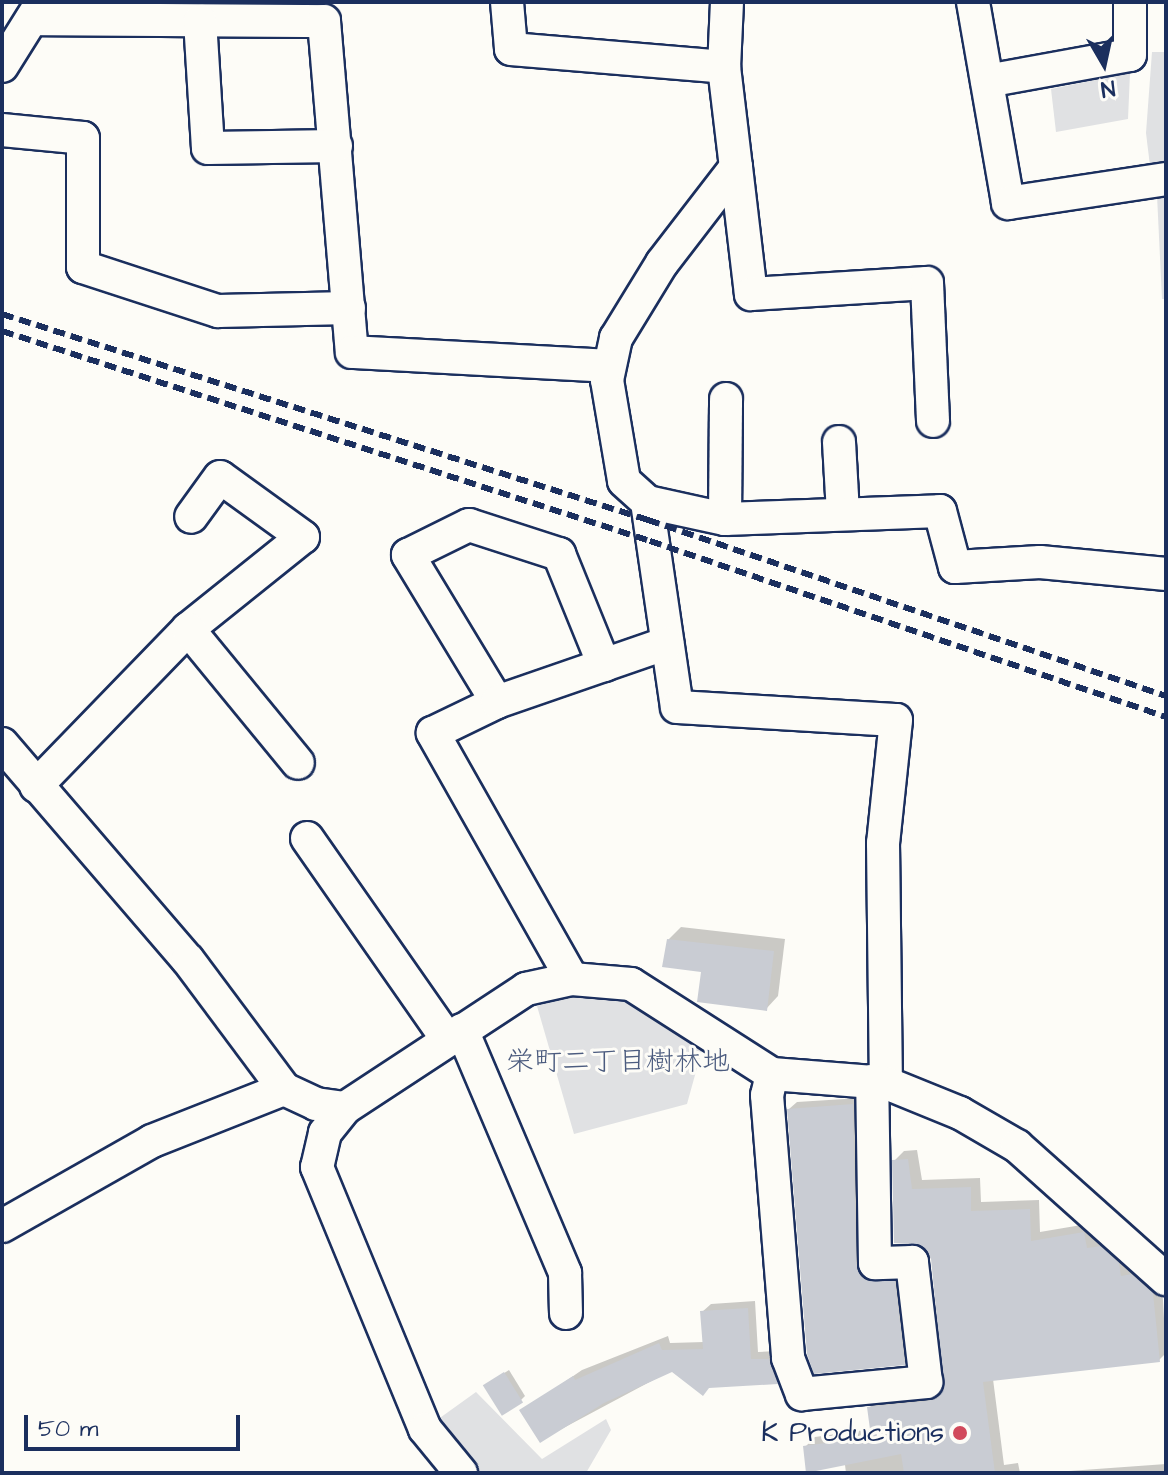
<!DOCTYPE html>
<meta charset="utf-8">
<style>
body{margin:0}
#map{position:relative;width:1168px;height:1475px;overflow:hidden;background:#fdfcf7;font-family:"Architects Daughter","Klee One",sans-serif}
div>[style]{position:absolute}
.green>*{inset:0;background:#e0e1e3}
.shadow>*{inset:0;background:#0003}
.building>*{inset:0;background:#c9ccd3;transform-origin:0 0}
.roads{filter:drop-shadow(2px 0 #1b2f5e) drop-shadow(-2px 0 #1b2f5e) drop-shadow(0 2px #1b2f5e) drop-shadow(0 -2px #1b2f5e)}
.minor>*{height:32px;margin:-16px;padding:0 16px;transform-origin:16px;border-radius:16px;background:#fdfcf7}
.rail>*{height:6px;margin-top:-3px;transform-origin:0;background:repeating-linear-gradient(90deg,#1b2f5e 0 12px,transparent 0 18px)}
.dots>*{width:22px;height:22px;translate:-50% -50%;box-sizing:border-box;border:4px solid #fdfcf7;border-radius:50%}
span{translate:-50% -50%;white-space:nowrap;text-align:center;line-height:1.15;-webkit-text-stroke:6px #fdfcf7;paint-order:stroke}
.park-label{font-size:28px;color:#4c5c7f}
.poi-label{font-size:28px;color:#1b2f5e}
.right{translate:-100% -50%;text-align:right}
.frame{position:absolute;inset:0;border:4px solid #1b2f5e;pointer-events:none}
.north{position:absolute;left:1064px;top:24px;width:80px;height:80px;-webkit-text-stroke:6px #fdfcf7;paint-order:stroke;rotate:171deg;font-size:22px;font-weight:700;line-height:32px;text-align:center;color:#1b2f5e}
.north::after{content:'';display:block;margin:auto;width:28px;height:36px;background:#1b2f5e;clip-path:polygon(50% 0,100% 100%,50% 72%,0 100%)}
.scale{position:absolute;left:24px;top:1415px;width:216px;height:36px;box-sizing:border-box;border:4px solid #1b2f5e;border-top:0;padding-left:10px;font-size:24px;line-height:28px;white-space:nowrap;color:#1b2f5e;-webkit-text-stroke:6px #fdfcf7;paint-order:stroke}
</style>
<div id="map">
<div class="green">
<i style="clip-path:polygon(1152px 52px,1166px 52px,1166px 165px,1150px 166px,1146px 133px)"></i>
<i style="clip-path:polygon(1130px 73px,1128px 119px,1056px 132px,1051px 89px)"></i>
<i style="clip-path:polygon(1157px 195px,1166px 195px,1166px 299px,1162px 299px)"></i>
<i style="clip-path:polygon(580px 994px,625px 996px,703px 1046px,687px 1104px,574px 1134px,537px 1006px)"></i>
<i style="clip-path:polygon(476px 1392px,542px 1459px,606px 1419px,611px 1430px,586px 1473px,479px 1473px,437px 1420px)"></i>
</div>
<div class="shadow">
<i style="clip-path:polygon(681px 927px,785px 939px,778px 996px,766px 1009px,703px 971px,668px 940px)"></i>
<i style="clip-path:polygon(860px 1098px,863px 1256px,902px 1275px,911px 1356px,904px 1363px,816px 1372px,789px 1109px,797px 1102px)"></i>
<i style="clip-path:polygon(917px 1150px,922px 1180px,980px 1178px,981px 1202px,1039px 1200px,1040px 1232px,1093px 1223px,1096px 1240px,1111px 1237px,1162px 1283px,1166px 1353px,1159px 1360px,993px 1379px,1004px 1465px,1018px 1463px,1020px 1473px,846px 1473px,845px 1465px,805px 1447px,815px 1437px,872px 1429px,869px 1408px,879px 1398px,940px 1392px,947px 1381px,933px 1258px,894px 1161px,904px 1151px)"></i>
<i style="clip-path:polygon(755px 1301px,758px 1352px,777px 1351px,785px 1374px,777px 1382px,672px 1370px,541px 1440px,522px 1411px,582px 1370px,668px 1336px,670px 1343px,704px 1342px,702px 1312px,711px 1304px)"></i>
<i style="clip-path:polygon(509px 1370px,525px 1396px,521px 1400px,490px 1382px)"></i>
<i style="clip-path:polygon(1166px 1464px,1166px 1473px,1041px 1473px)"></i>
</div>
<div class="building">
<i style="clip-path:polygon(667px 939px,774px 951px,767px 1011px,697px 1002px,701px 972px,662px 967px)"></i>
<i style="clip-path:polygon(853px 1104px,856px 1264px,867px 1280px,895px 1281px,905px 1365px,814px 1374px,807px 1354px,787px 1109px)"></i>
<i style="clip-path:polygon(908px 1159px,912px 1189px,971px 1187px,971px 1211px,1030px 1209px,1031px 1241px,1084px 1232px,1087px 1248px,1101px 1246px,1119px 1263px,1121px 1276px,1132px 1274px,1153px 1293px,1160px 1362px,983px 1382px,995px 1473px,904px 1473px,901px 1454px,806px 1473px,803px 1446px,871px 1437px,867px 1407px,928px 1401px,944px 1389px,931px 1259px,920px 1245px,894px 1243px,892px 1160px)"></i>
<i style="clip-path:polygon(748px 1308px,751px 1359px,769px 1359px,778px 1384px,709px 1388px,703px 1396px,672px 1372px,604px 1403px,540px 1443px,519px 1410px,573px 1376px,575px 1380px,659px 1343px,662px 1350px,703px 1349px,700px 1311px)"></i>
<i style="left:504px;top:1372px;width:36px;height:25px;rotate:58deg"></i>
</div>
<div class="roads">
<div class="minor">
<i style="left:507px;top:2px;width:47px;rotate:85.1deg"></i>
<i style="left:511px;top:49px;width:214px;rotate:4.8deg"></i>
<i style="left:727px;top:2px;width:65px;rotate:92.6deg"></i>
<i style="left:724px;top:67px;width:101px;rotate:83.2deg"></i>
<i style="left:736px;top:167px;width:121px;rotate:127.6deg"></i>
<i style="left:662px;top:263px;width:88px;rotate:121.5deg"></i>
<i style="left:616px;top:338px;width:43px;rotate:102.1deg"></i>
<i style="left:607px;top:380px;width:102px;rotate:80.4deg"></i>
<i style="left:624px;top:481px;width:31px;rotate:42deg"></i>
<i style="left:647px;top:502px;width:207px;rotate:81.7deg"></i>
<i style="left:677px;top:707px;width:219px;rotate:3.4deg"></i>
<i style="left:896px;top:720px;width:124px;rotate:96deg"></i>
<i style="left:883px;top:843px;width:240px;rotate:89.3deg"></i>
<i style="left:973px;top:2px;width:204px;rotate:80.1deg"></i>
<i style="left:1008px;top:203px;width:160px;rotate:-8.6deg"></i>
<i style="left:32px;top:19px;width:292px;rotate:0.4deg"></i>
<i style="left:324px;top:21px;width:332px;rotate:85.2deg"></i>
<i style="left:352px;top:352px;width:257px;rotate:3.1deg"></i>
<i style="left:200px;top:21px;width:127px;rotate:86.4deg"></i>
<i style="left:208px;top:148px;width:128px;rotate:-0.9deg"></i>
<i style="left:2px;top:66px;width:75px;rotate:-58deg"></i>
<i style="left:987px;top:81px;width:145px;rotate:-10.3deg"></i>
<i style="left:1130px;top:55px;width:53px;rotate:-90deg"></i>
<i style="left:2px;top:130px;width:81px;rotate:5.6deg"></i>
<i style="left:83px;top:138px;width:129px;rotate:90deg"></i>
<i style="left:83px;top:267px;width:142px;rotate:18.1deg"></i>
<i style="left:218px;top:311px;width:131px;rotate:-1.3deg"></i>
<i style="left:736px;top:167px;width:128px;rotate:83.3deg"></i>
<i style="left:751px;top:294px;width:176px;rotate:-3.6deg"></i>
<i style="left:927px;top:283px;width:138px;rotate:87.5deg"></i>
<i style="left:839px;top:442px;width:72px;rotate:86.8deg"></i>
<i style="left:647px;top:502px;width:80px;rotate:12.3deg"></i>
<i style="left:725px;top:519px;width:215px;rotate:-2.1deg"></i>
<i style="left:940px;top:511px;width:58px;rotate:75deg"></i>
<i style="left:955px;top:567px;width:85px;rotate:-3.4deg"></i>
<i style="left:1040px;top:562px;width:127px;rotate:5.4deg"></i>
<i style="left:725px;top:519px;width:120px;rotate:-89.5deg"></i>
<i style="left:188px;top:629px;width:147px;rotate:-38.7deg"></i>
<i style="left:303px;top:537px;width:102px;rotate:-144.1deg"></i>
<i style="left:220px;top:477px;width:49px;rotate:125.9deg"></i>
<i style="left:497px;top:702px;width:172px;rotate:-121.2deg"></i>
<i style="left:408px;top:555px;width:68px;rotate:-26.2deg"></i>
<i style="left:469px;top:525px;width:95px;rotate:17.9deg"></i>
<i style="left:559px;top:554px;width:120px;rotate:67.9deg"></i>
<i style="left:2px;top:744px;width:285px;rotate:49.3deg"></i>
<i style="left:188px;top:960px;width:161px;rotate:53.3deg"></i>
<i style="left:36px;top:786px;width:219px;rotate:-45.9deg"></i>
<i style="left:188px;top:629px;width:173px;rotate:50.6deg"></i>
<i style="left:307px;top:838px;width:246px;rotate:55.1deg"></i>
<i style="left:572px;top:979px;width:283px;rotate:-119.5deg"></i>
<i style="left:433px;top:733px;width:71px;rotate:-25.8deg"></i>
<i style="left:497px;top:702px;width:180px;rotate:-19.1deg"></i>
<i style="left:462px;top:1030px;width:264px;rotate:67deg"></i>
<i style="left:565px;top:1273px;width:40px;rotate:88.6deg"></i>
<i style="left:772px;top:1074px;width:22px;rotate:103deg"></i>
<i style="left:767px;top:1095px;width:264px;rotate:85.4deg"></i>
<i style="left:788px;top:1358px;width:39px;rotate:69deg"></i>
<i style="left:802px;top:1394px;width:125px;rotate:-5.5deg"></i>
<i style="left:926px;top:1382px;width:121px;rotate:-96.7deg"></i>
<i style="left:912px;top:1262px;width:37px;rotate:178deg"></i>
<i style="left:875px;top:1263px;width:182px;rotate:-90.9deg"></i>
<i style="left:345px;top:1108px;width:32px;rotate:129deg"></i>
<i style="left:325px;top:1133px;width:35px;rotate:103deg"></i>
<i style="left:317px;top:1167px;width:283px;rotate:67.6deg"></i>
<i style="left:425px;top:1429px;width:57px;rotate:50.7deg"></i>
<i style="left:2px;top:1226px;width:172px;rotate:-29.5deg"></i>
<i style="left:152px;top:1141px;width:142px;rotate:-21.5deg"></i>
<i style="left:284px;top:1089px;width:35px;rotate:25deg"></i>
<i style="left:316px;top:1104px;width:29px;rotate:8deg"></i>
<i style="left:345px;top:1108px;width:217px;rotate:-33.3deg"></i>
<i style="left:526px;top:989px;width:47px;rotate:-12.3deg"></i>
<i style="left:572px;top:979px;width:59px;rotate:4.8deg"></i>
<i style="left:631px;top:984px;width:167px;rotate:32.6deg"></i>
<i style="left:772px;top:1074px;width:114px;rotate:4.5deg"></i>
<i style="left:886px;top:1083px;width:80px;rotate:22.1deg"></i>
<i style="left:960px;top:1113px;width:66px;rotate:30.1deg"></i>
<i style="left:1017px;top:1146px;width:200px;rotate:41.8deg"></i>
</div>
</div>
<div class="rail">
<i style="left:2px;top:314px;width:678px;rotate:17.69deg"></i>
<i style="left:648px;top:520px;width:547px;rotate:18.77deg"></i>
<i style="left:2px;top:331px;width:681px;rotate:17.96deg"></i>
<i style="left:650px;top:541px;width:545px;rotate:18.83deg"></i>
</div>
<div class="dots">
<i style="left:960px;top:1433px;background:#d1495b"></i>
</div>
<div class="park-label">
<span style="left:618px;top:1062px">栄町二丁目樹林地</span>
</div>
<div class="poi-label">
<span class="right" style="left:944px;top:1433px">K Productions</span>
</div>
<div class="frame"></div>
<div class="north">N</div>
<div class="scale">50 m</div>
</div>
